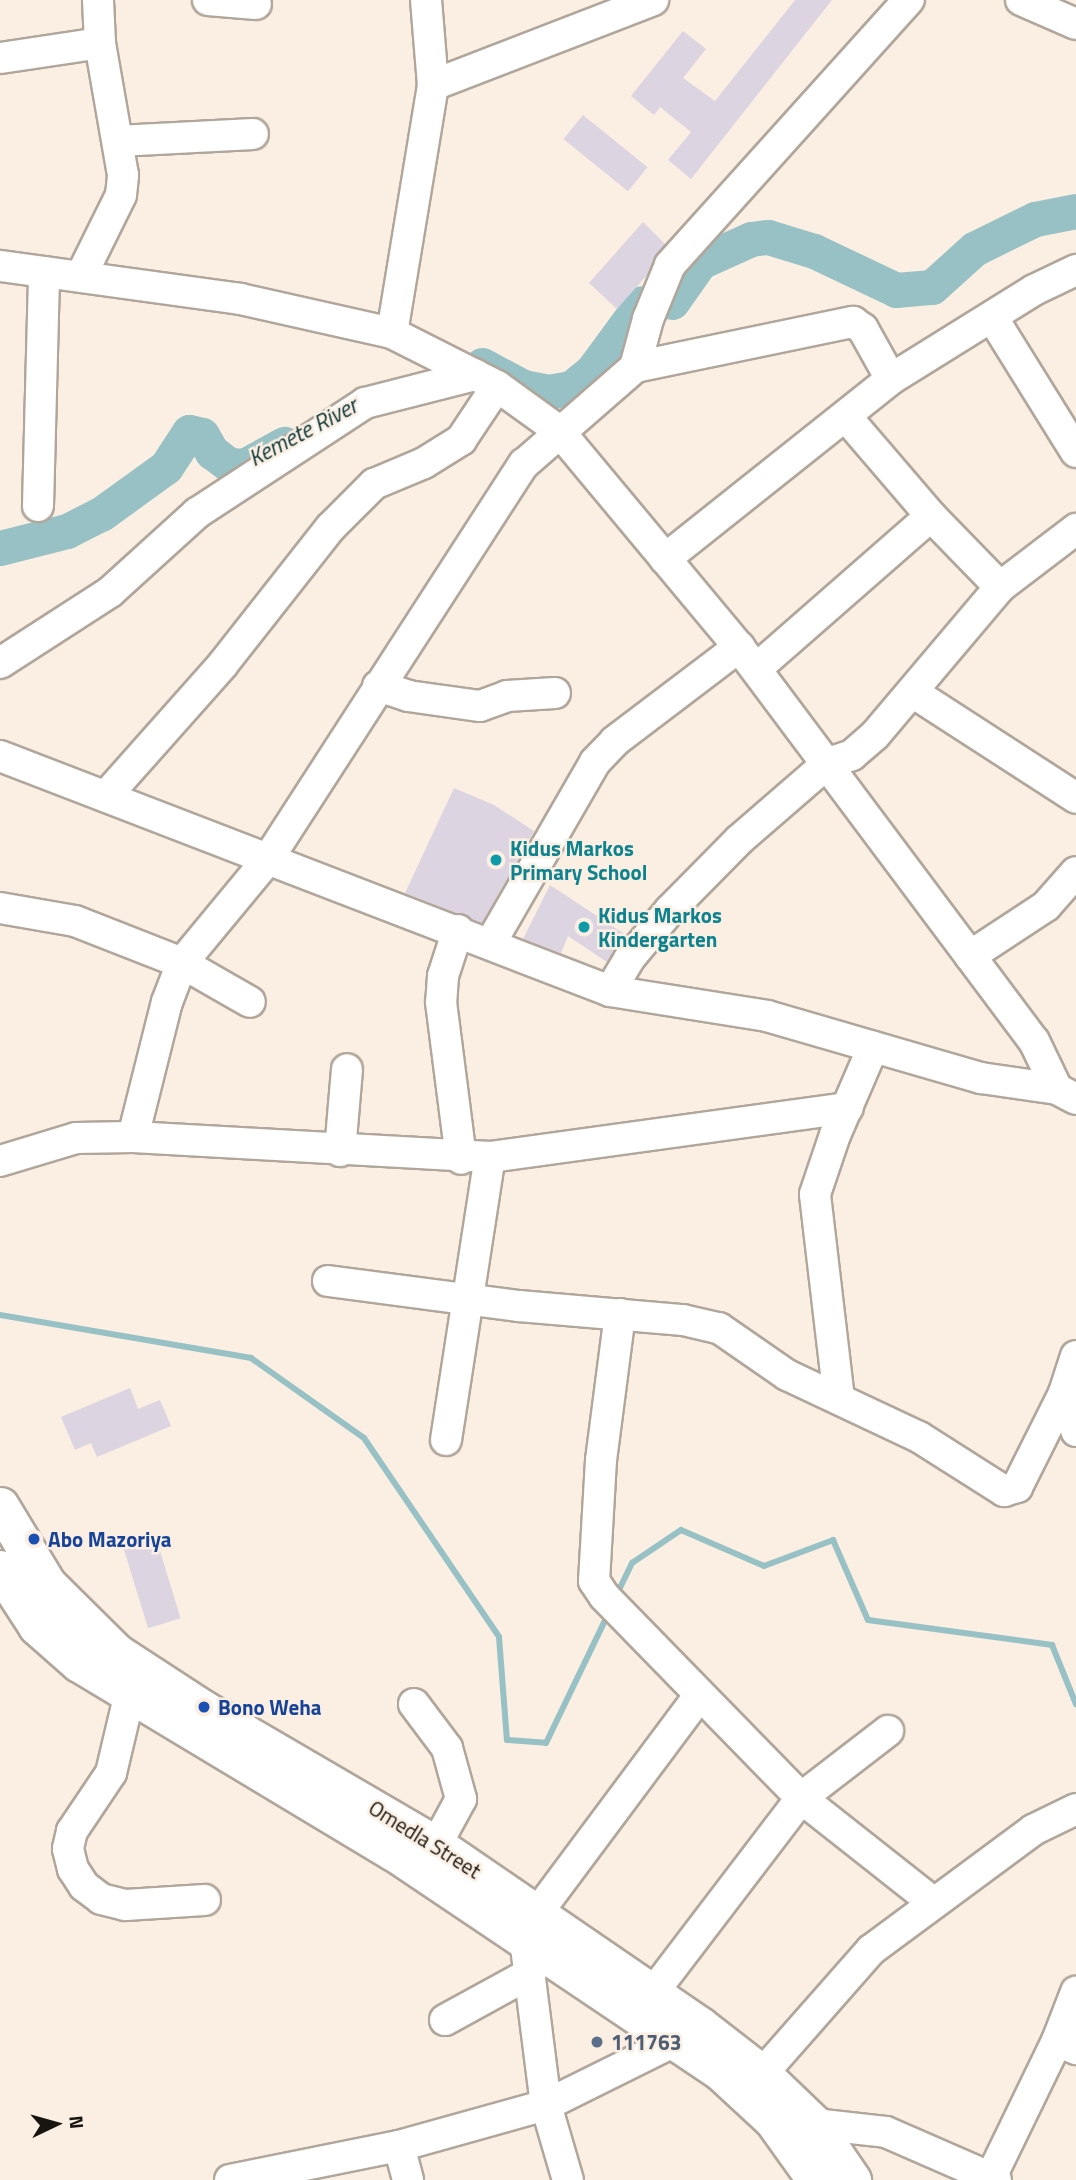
<!DOCTYPE html>
<style>
body{margin:0}
#map{position:relative;width:1076px;height:2180px;overflow:hidden;background:#faefe2;font-family:"Titillium Web",sans-serif}
div>[style]{position:absolute}
.stream>*{height:6px;margin:-3px;padding:0 3px;transform-origin:3px;border-radius:3px;background:#97c1c4}
.river>*{height:35px;margin:-17.5px;padding:0 17.5px;transform-origin:17.5px;border-radius:17.5px;background:#97c1c4}
.building>*{inset:0;background:#dcd4e1;transform-origin:0 0}
.roads{filter:drop-shadow(2px 0 #b1a69b) drop-shadow(-2px 0 #b1a69b) drop-shadow(0 2px #b1a69b) drop-shadow(0 -2px #b1a69b)}
.minor>*{height:30px;margin:-15px;padding:0 15px;transform-origin:15px;border-radius:15px;background:#fff}
.major>*{height:37px;margin:-18.5px;padding:0 18.5px;transform-origin:18.5px;border-radius:18.5px;background:#fff}
.dots>*{width:19px;height:19px;translate:-50% -50%;box-sizing:border-box;border:4px solid #faefe2;border-radius:50%}
span{translate:-50% -50%;white-space:nowrap;text-align:center;line-height:1.15;-webkit-text-stroke:5px #faefe2;paint-order:stroke}
.culture-label{font-size:21px;color:#0d838f;font-weight:700}
.left{translate:0 -50%;text-align:left}
.transit-label{font-size:21px;color:#164399;font-weight:700}
.street-label{font-size:21px;color:#181410}
.service-label{font-size:21px;color:#4e5e75;font-weight:700}
.water-label{font-size:23px;color:#0c3639;font-style:italic}
.north{position:absolute;left:21px;top:2089px;width:70px;height:70px;-webkit-text-stroke:5px #faefe2;paint-order:stroke;rotate:85deg;font-size:19px;font-weight:700;line-height:28px;text-align:center;color:#181410}
.north::after{content:'';display:block;margin:auto;width:24px;height:32px;background:#181410;clip-path:polygon(50% 0,100% 100%,50% 72%,0 100%)}
</style>
<div id="map">
<div class="stream">
<i style="left:0;top:1315px;width:255px;rotate:9.7deg"></i>
<i style="left:251px;top:1358px;width:138px;rotate:35.3deg"></i>
<i style="left:364px;top:1438px;width:240px;rotate:55.8deg"></i>
<i style="left:499px;top:1637px;width:103px;rotate:85.6deg"></i>
<i style="left:507px;top:1740px;width:39px;rotate:4deg"></i>
<i style="left:546px;top:1743px;width:145px;rotate:-64.3deg"></i>
<i style="left:616px;top:1596px;width:37px;rotate:-64deg"></i>
<i style="left:632px;top:1563px;width:59px;rotate:-34deg"></i>
<i style="left:681px;top:1530px;width:90px;rotate:23.4deg"></i>
<i style="left:764px;top:1566px;width:74px;rotate:-20.6deg"></i>
<i style="left:833px;top:1540px;width:87px;rotate:66.4deg"></i>
<i style="left:868px;top:1620px;width:186px;rotate:7.7deg"></i>
<i style="left:1052px;top:1645px;width:64px;rotate:67.9deg"></i>
</div>
<div class="river">
<i style="left:672px;top:302px;width:49px;rotate:-55deg"></i>
<i style="left:700px;top:262px;width:56px;rotate:-24.3deg"></i>
<i style="left:751px;top:239px;width:17px;rotate:-7deg"></i>
<i style="left:768px;top:237px;width:48px;rotate:16.9deg"></i>
<i style="left:814px;top:251px;width:91px;rotate:25.4deg"></i>
<i style="left:896px;top:290px;width:36px;rotate:-5deg"></i>
<i style="left:932px;top:287px;width:57px;rotate:-42.1deg"></i>
<i style="left:974px;top:249px;width:68px;rotate:-26.2deg"></i>
<i style="left:1035px;top:219px;width:42px;rotate:-11deg"></i>
<i style="left:482px;top:365px;width:47px;rotate:28.2deg"></i>
<i style="left:523px;top:387px;width:25px;rotate:11deg"></i>
<i style="left:548px;top:392px;width:23px;rotate:-10deg"></i>
<i style="left:571px;top:388px;width:27px;rotate:-39deg"></i>
<i style="left:592px;top:371px;width:84px;rotate:-53.7deg"></i>
<i style="left:0;top:548px;width:69px;rotate:-14.2deg"></i>
<i style="left:67px;top:531px;width:38px;rotate:-27deg"></i>
<i style="left:101px;top:514px;width:80px;rotate:-35.9deg"></i>
<i style="left:166px;top:467px;width:42px;rotate:-56.7deg"></i>
<i style="left:189px;top:432px;width:13px;rotate:13deg"></i>
<i style="left:202px;top:435px;width:20px;rotate:60deg"></i>
<i style="left:212px;top:452px;width:21px;rotate:37deg"></i>
<i style="left:229px;top:465px;width:15px;rotate:4deg"></i>
<i style="left:244px;top:466px;width:46px;rotate:-28.8deg"></i>
</div>
<div class="building">
<i style="clip-path:polygon(795px 0,832px 0,691px 179px,668px 160px,691px 132px,660px 107px,654px 115px,631px 96px,683px 31px,706px 49px,683px 78px,715px 101px)"></i>
<i style="left:583px;top:115px;width:83px;height:31px;rotate:39deg"></i>
<i style="clip-path:polygon(643px 222px,665px 244px,647px 275px,617px 309px,589px 283px)"></i>
<i style="clip-path:polygon(454px 788px,494px 805px,534px 831px,482px 923px,405px 893px)"></i>
<i style="clip-path:polygon(550px 885px,626px 935px,607px 962px,568px 936px,561px 953px,523px 939px)"></i>
<i style="clip-path:polygon(130px 1388px,138px 1409px,160px 1400px,171px 1426px,97px 1457px,91px 1443px,75px 1450px,61px 1417px)"></i>
<i style="left:156px;top:1538px;width:84px;height:34px;rotate:73deg"></i>
</div>
<div class="roads">
<div class="minor">
<i style="left:208px;top:0;width:48px;rotate:4.8deg"></i>
<i style="left:1021px;top:0;width:60px;rotate:23.6deg"></i>
<i style="left:0;top:58px;width:101px;rotate:-8.5deg"></i>
<i style="left:433px;top:85px;width:236px;rotate:-21.1deg"></i>
<i style="left:118px;top:141px;width:135px;rotate:-3deg"></i>
<i style="left:0;top:266px;width:242px;rotate:7.8deg"></i>
<i style="left:240px;top:299px;width:156px;rotate:12.6deg"></i>
<i style="left:392px;top:333px;width:118px;rotate:26.8deg"></i>
<i style="left:497px;top:386px;width:75px;rotate:35.8deg"></i>
<i style="left:558px;top:430px;width:283px;rotate:50.2deg"></i>
<i style="left:739px;top:647px;width:492px;rotate:53.2deg"></i>
<i style="left:1034px;top:1041px;width:53px;rotate:64.4deg"></i>
<i style="left:1057px;top:1089px;width:21px;rotate:28deg"></i>
<i style="left:81px;top:276px;width:90px;rotate:-63.7deg"></i>
<i style="left:121px;top:195px;width:20px;rotate:-84deg"></i>
<i style="left:123px;top:175px;width:134px;rotate:-99.9deg"></i>
<i style="left:100px;top:43px;width:43px;rotate:-92.7deg"></i>
<i style="left:992px;top:317px;width:159px;rotate:58.1deg"></i>
<i style="left:392px;top:333px;width:251px;rotate:-80.6deg"></i>
<i style="left:433px;top:85px;width:85px;rotate:-94.7deg"></i>
<i style="left:635px;top:367px;width:223px;rotate:-11.7deg"></i>
<i style="left:853px;top:322px;width:12px;rotate:35deg"></i>
<i style="left:863px;top:329px;width:57px;rotate:60.8deg"></i>
<i style="left:847px;top:418px;width:129px;rotate:49.4deg"></i>
<i style="left:931px;top:516px;width:99px;rotate:45.8deg"></i>
<i style="left:38px;top:506px;width:234px;rotate:-88.5deg"></i>
<i style="left:665px;top:559px;width:289px;rotate:-38.5deg"></i>
<i style="left:891px;top:379px;width:168px;rotate:-31.9deg"></i>
<i style="left:1034px;top:290px;width:47px;rotate:-25.5deg"></i>
<i style="left:0;top:663px;width:131px;rotate:-32.8deg"></i>
<i style="left:110px;top:592px;width:118px;rotate:-42.2deg"></i>
<i style="left:197px;top:513px;width:201px;rotate:-33.2deg"></i>
<i style="left:365px;top:403px;width:114px;rotate:-14.3deg"></i>
<i style="left:756px;top:669px;width:232px;rotate:-41.2deg"></i>
<i style="left:378px;top:686px;width:32px;rotate:18deg"></i>
<i style="left:408px;top:696px;width:73px;rotate:7.9deg"></i>
<i style="left:480px;top:706px;width:29px;rotate:-20deg"></i>
<i style="left:507px;top:696px;width:48px;rotate:-3.6deg"></i>
<i style="left:914px;top:693px;width:193px;rotate:32.9deg"></i>
<i style="left:0;top:756px;width:654px;rotate:21.07deg"></i>
<i style="left:610px;top:991px;width:159px;rotate:9deg"></i>
<i style="left:767px;top:1016px;width:223px;rotate:16.2deg"></i>
<i style="left:981px;top:1078px;width:77px;rotate:8.2deg"></i>
<i style="left:106px;top:796px;width:176px;rotate:-48.4deg"></i>
<i style="left:223px;top:664px;width:174px;rotate:-51.8deg"></i>
<i style="left:331px;top:527px;width:61px;rotate:-45deg"></i>
<i style="left:374px;top:484px;width:54px;rotate:-22.8deg"></i>
<i style="left:424px;top:463px;width:44px;rotate:-31.9deg"></i>
<i style="left:461px;top:440px;width:65px;rotate:-56.3deg"></i>
<i style="left:0;top:908px;width:76px;rotate:9.8deg"></i>
<i style="left:75px;top:921px;width:115px;rotate:21.4deg"></i>
<i style="left:182px;top:963px;width:78px;rotate:29.8deg"></i>
<i style="left:458px;top:930px;width:48px;rotate:108.1deg"></i>
<i style="left:443px;top:976px;width:26px;rotate:94deg"></i>
<i style="left:441px;top:1002px;width:158px;rotate:82.7deg"></i>
<i style="left:490px;top:944px;width:210px;rotate:-60deg"></i>
<i style="left:595px;top:762px;width:29px;rotate:-46deg"></i>
<i style="left:615px;top:741px;width:156px;rotate:-37.2deg"></i>
<i style="left:970px;top:956px;width:91px;rotate:-33.3deg"></i>
<i style="left:1046px;top:906px;width:45px;rotate:-48.6deg"></i>
<i style="left:610px;top:991px;width:37px;rotate:-59deg"></i>
<i style="left:629px;top:959px;width:64px;rotate:-50.1deg"></i>
<i style="left:670px;top:910px;width:98px;rotate:-45.4deg"></i>
<i style="left:739px;top:840px;width:118px;rotate:-40.9deg"></i>
<i style="left:828px;top:763px;width:25px;rotate:-18deg"></i>
<i style="left:852px;top:755px;width:30px;rotate:-41deg"></i>
<i style="left:875px;top:735px;width:194px;rotate:-49.8deg"></i>
<i style="left:1000px;top:587px;width:96px;rotate:-37.3deg"></i>
<i style="left:133px;top:1137px;width:139px;rotate:-75.9deg"></i>
<i style="left:167px;top:1002px;width:42px;rotate:-69deg"></i>
<i style="left:182px;top:963px;width:135px;rotate:-50.4deg"></i>
<i style="left:268px;top:859px;width:471px;rotate:-57.1deg"></i>
<i style="left:524px;top:464px;width:147px;rotate:-41.1deg"></i>
<i style="left:635px;top:367px;width:50px;rotate:-74.8deg"></i>
<i style="left:648px;top:319px;width:58px;rotate:-67.8deg"></i>
<i style="left:670px;top:265px;width:357px;rotate:-48deg"></i>
<i style="left:340px;top:1151px;width:82px;rotate:-85.1deg"></i>
<i style="left:0;top:1161px;width:79px;rotate:-16.8deg"></i>
<i style="left:76px;top:1138px;width:57px;rotate:-1deg"></i>
<i style="left:133px;top:1137px;width:358px;rotate:3.2deg"></i>
<i style="left:490px;top:1157px;width:361px;rotate:-7.8deg"></i>
<i style="left:328px;top:1281px;width:193px;rotate:7.5deg"></i>
<i style="left:519px;top:1306px;width:165px;rotate:4.9deg"></i>
<i style="left:683px;top:1320px;width:37px;rotate:13deg"></i>
<i style="left:719px;top:1328px;width:83px;rotate:34.7deg"></i>
<i style="left:787px;top:1375px;width:146px;rotate:25.2deg"></i>
<i style="left:919px;top:1437px;width:101px;rotate:32.4deg"></i>
<i style="left:1004px;top:1491px;width:14px;rotate:-17deg"></i>
<i style="left:1017px;top:1487px;width:105px;rotate:-63.4deg"></i>
<i style="left:620px;top:1314px;width:147px;rotate:97.4deg"></i>
<i style="left:601px;top:1460px;width:121px;rotate:93.3deg"></i>
<i style="left:594px;top:1581px;width:18px;rotate:56deg"></i>
<i style="left:604px;top:1596px;width:282px;rotate:45.7deg"></i>
<i style="left:801px;top:1798px;width:169px;rotate:38.3deg"></i>
<i style="left:1076px;top:1356px;width:39px;rotate:108deg"></i>
<i style="left:1064px;top:1393px;width:40px;rotate:72deg"></i>
<i style="left:839px;top:1399px;width:206px;rotate:-96.7deg"></i>
<i style="left:815px;top:1194px;width:62px;rotate:-71.3deg"></i>
<i style="left:835px;top:1135px;width:96px;rotate:-66.6deg"></i>
<i style="left:446px;top:1440px;width:286px;rotate:-81.2deg"></i>
<i style="left:129px;top:1697px;width:78px;rotate:103.3deg"></i>
<i style="left:111px;top:1773px;width:70px;rotate:123.9deg"></i>
<i style="left:72px;top:1831px;width:18px;rotate:103deg"></i>
<i style="left:68px;top:1849px;width:21px;rotate:76deg"></i>
<i style="left:73px;top:1869px;width:20px;rotate:57deg"></i>
<i style="left:84px;top:1886px;width:21px;rotate:37deg"></i>
<i style="left:101px;top:1899px;width:25px;rotate:14deg"></i>
<i style="left:125px;top:1905px;width:80px;rotate:-3.6deg"></i>
<i style="left:414px;top:1704px;width:55px;rotate:53.1deg"></i>
<i style="left:447px;top:1748px;width:53px;rotate:74.6deg"></i>
<i style="left:461px;top:1799px;width:52px;rotate:118.5deg"></i>
<i style="left:538px;top:1912px;width:271px;rotate:-53.3deg"></i>
<i style="left:525px;top:1939px;width:167px;rotate:82.8deg"></i>
<i style="left:546px;top:2105px;width:146px;rotate:-26.4deg"></i>
<i style="left:639px;top:2011px;width:268px;rotate:-52.7deg"></i>
<i style="left:801px;top:1798px;width:110px;rotate:-37.6deg"></i>
<i style="left:445px;top:2020px;width:98px;rotate:-28.7deg"></i>
<i style="left:1057px;top:2041px;width:53px;rotate:-68.8deg"></i>
<i style="left:762px;top:2074px;width:165px;rotate:-48.7deg"></i>
<i style="left:871px;top:1950px;width:202px;rotate:-36.5deg"></i>
<i style="left:1033px;top:1830px;width:48px;rotate:-26deg"></i>
<i style="left:814px;top:2124px;width:72px;rotate:6.3deg"></i>
<i style="left:886px;top:2132px;width:120px;rotate:23.6deg"></i>
<i style="left:399px;top:2146px;width:35px;rotate:75deg"></i>
<i style="left:991px;top:2177px;width:151px;rotate:-64.1deg"></i>
<i style="left:1057px;top:2041px;width:21px;rotate:23deg"></i>
<i style="left:230px;top:2180px;width:172px;rotate:-11.4deg"></i>
<i style="left:399px;top:2146px;width:153px;rotate:-15.6deg"></i>
<i style="left:546px;top:2105px;width:78px;rotate:73.7deg"></i>
</div>
<div class="major">
<i style="left:0;top:1506px;width:91px;rotate:58.9deg"></i>
<i style="left:47px;top:1584px;width:98px;rotate:44.6deg"></i>
<i style="left:117px;top:1653px;width:103px;rotate:33.1deg"></i>
<i style="left:203px;top:1709px;width:270px;rotate:30.3deg"></i>
<i style="left:436px;top:1845px;width:319px;rotate:34.4deg"></i>
<i style="left:699px;top:2025px;width:80px;rotate:37.9deg"></i>
<i style="left:762px;top:2074px;width:72px;rotate:43.9deg"></i>
<i style="left:814px;top:2124px;width:68px;rotate:55.8deg"></i>
<i style="left:0;top:1569px;width:68px;rotate:57deg"></i>
<i style="left:37px;top:1626px;width:56px;rotate:41.4deg"></i>
<i style="left:79px;top:1663px;width:367px;rotate:31deg"></i>
<i style="left:394px;top:1852px;width:394px;rotate:33.9deg"></i>
<i style="left:721px;top:2072px;width:71px;rotate:42.7deg"></i>
<i style="left:773px;top:2120px;width:74px;rotate:54.4deg"></i>
</div>
</div>
<div class="dots">
<i style="left:496px;top:860px;background:#0f9aa8"></i>
<i style="left:584px;top:927px;background:#0f9aa8"></i>
<i style="left:34px;top:1539px;background:#1a4fb4"></i>
<i style="left:204px;top:1707px;background:#1a4fb4"></i>
<i style="left:597px;top:2042px;background:#5c6f8a"></i>
</div>
<div class="culture-label">
<span class="left" style="left:510px;top:860px">Kidus Markos<br>Primary School</span>
<span class="left" style="left:598px;top:927px">Kidus Markos<br>Kindergarten</span>
</div>
<div class="transit-label">
<span class="left" style="left:48px;top:1539px">Abo Mazoriya</span>
<span class="left" style="left:218px;top:1707px">Bono Weha</span>
</div>
<div class="street-label">
<span style="left:425px;top:1839px;rotate:32deg">Omedla Street</span>
</div>
<div class="service-label">
<span class="left" style="left:611px;top:2042px">111763</span>
</div>
<div class="water-label">
<span style="left:303px;top:432px;rotate:-28deg">Kemete River</span>
</div>
<div class="north">N</div>
</div>
